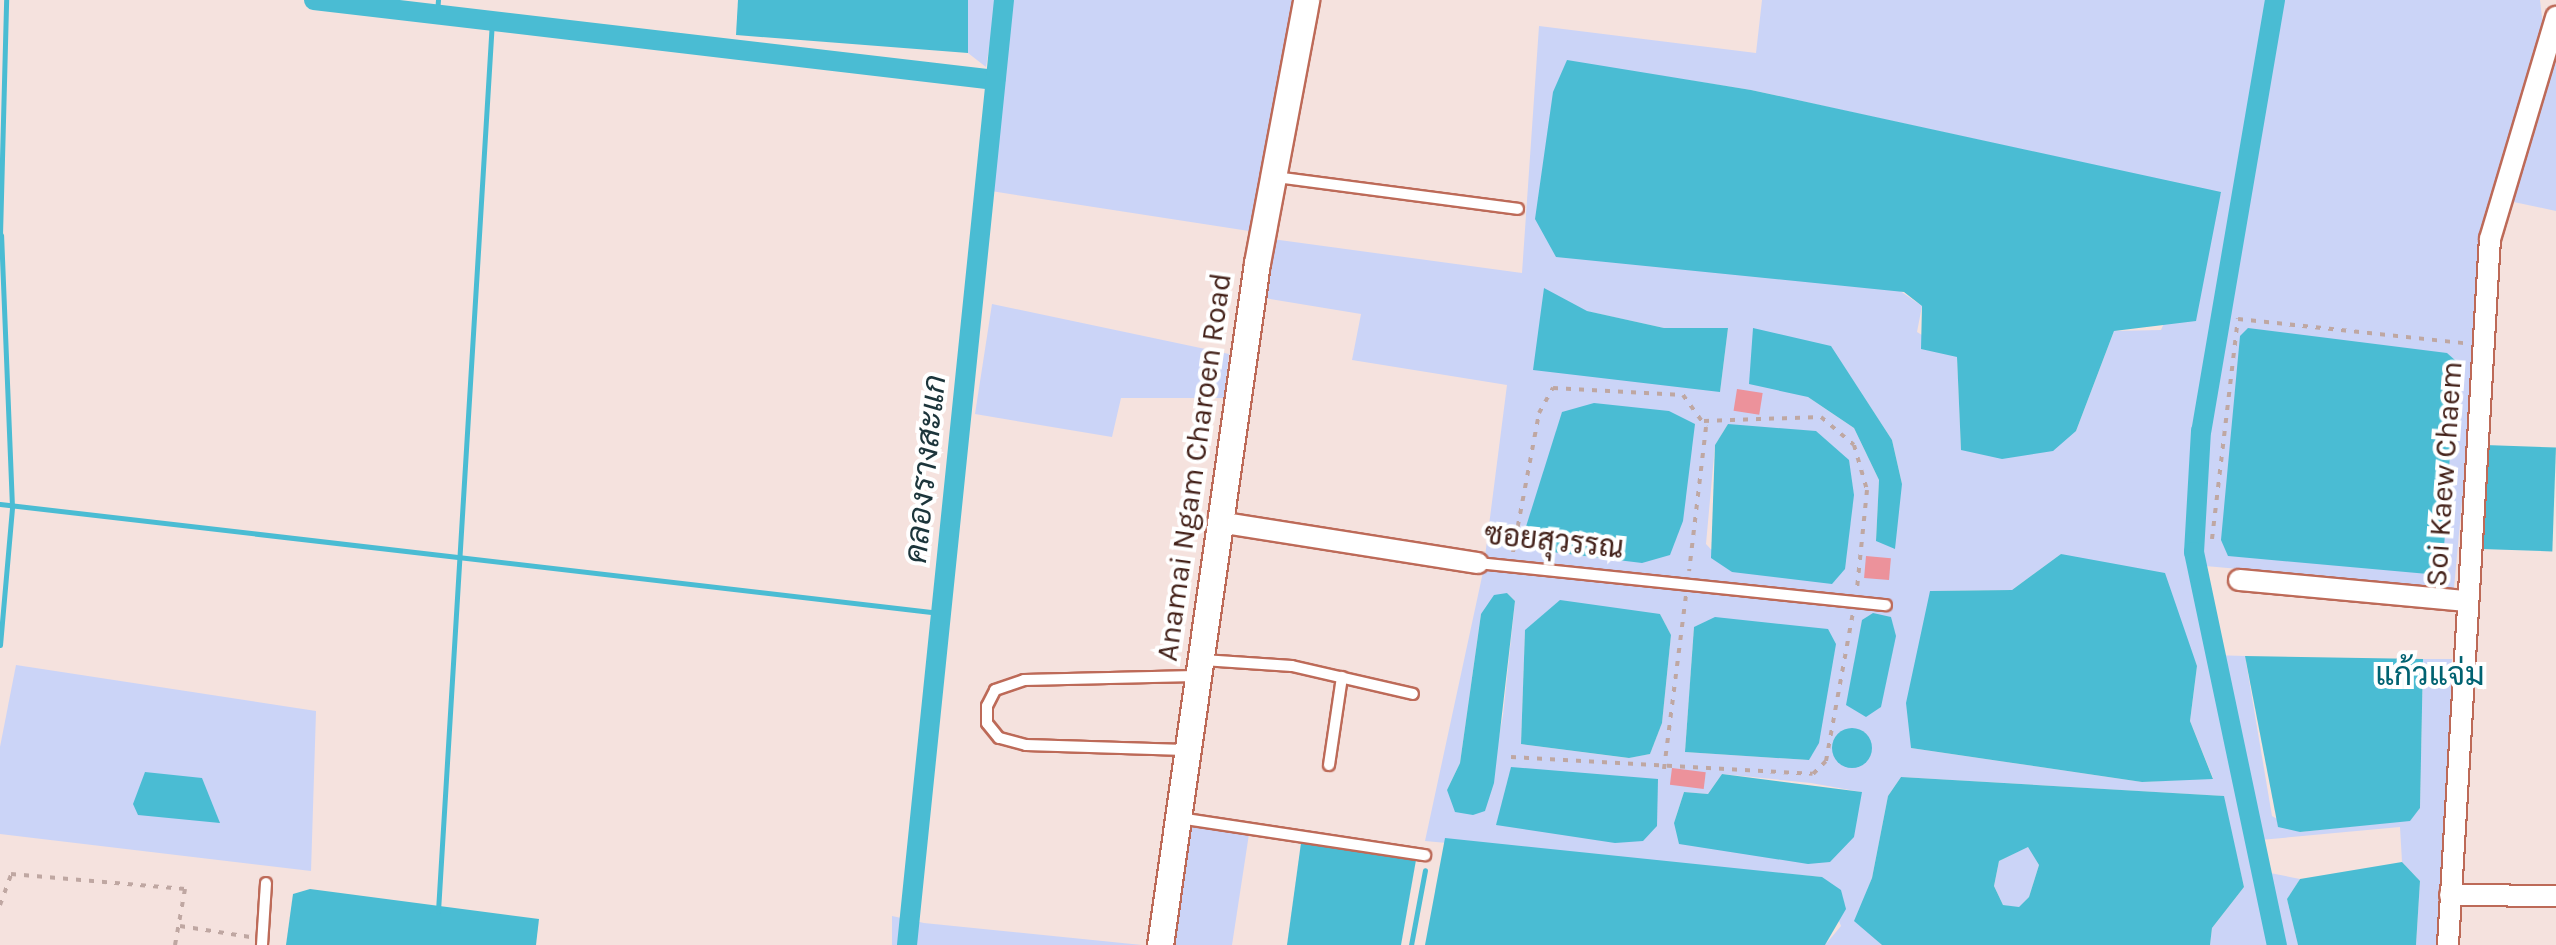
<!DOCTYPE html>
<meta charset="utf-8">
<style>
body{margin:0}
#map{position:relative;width:2556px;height:945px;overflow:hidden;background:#f5e2de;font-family:Karla,Sarabun,sans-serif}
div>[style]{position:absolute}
.green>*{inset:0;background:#cbd4f7}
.water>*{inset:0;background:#4abcd3;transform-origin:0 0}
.round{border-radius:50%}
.stream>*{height:5px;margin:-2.5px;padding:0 2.5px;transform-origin:2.5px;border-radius:2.5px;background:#4abcd3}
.canal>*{height:20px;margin:-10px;padding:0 10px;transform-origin:10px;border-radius:10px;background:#4abcd3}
.building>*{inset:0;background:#ec929b;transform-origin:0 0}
.path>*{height:4px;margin-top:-2px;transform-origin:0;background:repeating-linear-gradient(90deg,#bfa7a2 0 5px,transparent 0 13px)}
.roads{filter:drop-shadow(2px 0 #bd6a58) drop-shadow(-2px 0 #bd6a58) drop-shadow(0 2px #bd6a58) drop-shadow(0 -2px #bd6a58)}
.service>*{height:10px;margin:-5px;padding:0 5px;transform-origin:5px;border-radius:5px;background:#fff}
.minor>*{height:20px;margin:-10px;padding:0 10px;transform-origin:10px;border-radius:10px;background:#fff}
.tertiary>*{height:25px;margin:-12.5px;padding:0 12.5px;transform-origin:12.5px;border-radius:12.5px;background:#fff}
span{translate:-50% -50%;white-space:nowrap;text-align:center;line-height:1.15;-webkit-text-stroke:8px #fff;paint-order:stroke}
.street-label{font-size:30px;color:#44221a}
.water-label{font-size:32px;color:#1c353b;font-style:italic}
.neighbourhood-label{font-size:32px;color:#006271}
</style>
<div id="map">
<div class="green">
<i style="clip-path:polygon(968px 0,997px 0,986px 67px,968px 53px)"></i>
<i style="clip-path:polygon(1012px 0,1293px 0,1249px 231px,991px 191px,999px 37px,1007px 38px)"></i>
<i style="clip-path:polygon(evenodd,1762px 0,2540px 0,2543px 26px,2490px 198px,2454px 588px,2205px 566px,2199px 598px,2211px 655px,2245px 656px,2272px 816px,2300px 832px,2410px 820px,2420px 808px,2423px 659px,2452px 659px,2442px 945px,2416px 945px,2420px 881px,2402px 862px,2400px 827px,2249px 841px,2255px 870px,2300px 879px,2287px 899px,2298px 945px,2210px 945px,2212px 928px,2244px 887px,2223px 796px,1901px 777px,1888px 796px,1872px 878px,1855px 921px,1882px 945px,1825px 945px,1841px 926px,1821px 877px,1425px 841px,1483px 572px,1507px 385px,1352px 360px,1361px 314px,1264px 298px,1272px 239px,1522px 273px,1539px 26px,1756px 53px,1762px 0,1566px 61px,1751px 90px,2221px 193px,2161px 330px,2114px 331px,2076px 431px,1961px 450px,1957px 356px,1917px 332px,1922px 306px,1566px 61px,1762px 0,1544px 289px,1586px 311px,1664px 328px,1728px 328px,1720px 392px,1544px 289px,1762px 0,1831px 347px,1892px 440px,1902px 484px,1876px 540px,1879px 480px,1854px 428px,1808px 397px,1831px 347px,1762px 0,1728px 424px,1732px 572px,1706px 544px,1715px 445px,1728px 424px,1762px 0,2061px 554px,2170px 603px,2197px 666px,2190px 721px,2213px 778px,2142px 782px,1911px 748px,1931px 591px,2012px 590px,2061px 554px,1762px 0,1507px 593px,1515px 601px,1503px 715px,1485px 811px,1447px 790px,1460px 763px,1481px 614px,1507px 593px,1762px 0,1660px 614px,1671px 635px,1662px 723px,1650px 754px,1628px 758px,1521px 744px,1525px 630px,1660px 614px,1762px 0,1694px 627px,1808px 760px,1685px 752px,1694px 627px,1762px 0,1722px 774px,1811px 783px,1861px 792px,1674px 823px,1684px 792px,1708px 794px,1722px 774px)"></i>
<i style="clip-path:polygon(2556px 46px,2556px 211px,2509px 201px)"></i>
<i style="clip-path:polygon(992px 304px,1229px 354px,1224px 398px,1121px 398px,1112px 437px,975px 414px)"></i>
<i style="clip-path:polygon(16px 665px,316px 711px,311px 871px,0 834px,0 747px)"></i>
<i style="clip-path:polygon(1192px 820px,1249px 834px,1232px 945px,1170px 945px)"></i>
<i style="clip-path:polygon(2028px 846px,2039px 865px,2029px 897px,2019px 908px,2003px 905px,1994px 886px,1999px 861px)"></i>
<i style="clip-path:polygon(892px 916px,924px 923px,1142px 945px,892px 945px)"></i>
</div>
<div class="water">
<i style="clip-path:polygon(738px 0,968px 0,968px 53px,736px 35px)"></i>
<i style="clip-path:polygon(1567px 60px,1751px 90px,2221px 192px,2196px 321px,2114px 331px,2076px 431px,2053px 451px,2002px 459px,1961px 450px,1957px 357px,1921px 349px,1922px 306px,1904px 292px,1556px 257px,1535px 219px,1553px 92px)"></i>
<i style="clip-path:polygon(1544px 288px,1587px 311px,1664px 328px,1728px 328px,1720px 392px,1533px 370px)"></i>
<i style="clip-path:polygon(1753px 328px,1831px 346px,1892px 440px,1902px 484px,1895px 549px,1876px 541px,1879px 480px,1854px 428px,1808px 397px,1749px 384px)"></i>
<i style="clip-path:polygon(2248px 328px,2447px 353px,2456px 361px,2443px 564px,2428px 574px,2228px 556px,2221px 540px,2240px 336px)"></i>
<i style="clip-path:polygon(1594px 403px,1669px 411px,1695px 424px,1683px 521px,1670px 555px,1642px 563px,1536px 550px,1524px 533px,1562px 412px)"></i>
<i style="clip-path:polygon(1728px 424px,1816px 431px,1849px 460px,1854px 495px,1845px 569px,1832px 584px,1732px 572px,1711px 558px,1715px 445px)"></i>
<i style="left:2485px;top:445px;width:71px;height:104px;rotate:2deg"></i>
<i style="clip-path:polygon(2061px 554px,2165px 573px,2197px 666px,2190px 721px,2213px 779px,2142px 782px,1911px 748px,1906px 703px,1930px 591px,2012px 590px)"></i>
<i style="clip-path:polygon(1507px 593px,1515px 601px,1494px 783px,1485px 811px,1473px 815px,1455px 812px,1447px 790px,1460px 763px,1481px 614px,1494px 595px)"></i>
<i style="clip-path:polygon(1560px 600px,1660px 614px,1671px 635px,1662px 723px,1650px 754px,1629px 758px,1521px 744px,1525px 630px)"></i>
<i style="clip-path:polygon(1873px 613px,1891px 617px,1896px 636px,1881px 707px,1866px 717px,1846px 705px,1862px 620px)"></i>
<i style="clip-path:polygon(1715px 617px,1828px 629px,1836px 644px,1819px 743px,1809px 760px,1685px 752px,1694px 627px)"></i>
<i style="clip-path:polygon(2245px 656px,2423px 659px,2420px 808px,2410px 821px,2300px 832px,2278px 827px)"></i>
<i class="round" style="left:1832px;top:728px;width:40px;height:40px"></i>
<i style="clip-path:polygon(1511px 767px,1658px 779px,1657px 826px,1643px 841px,1615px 843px,1496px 825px)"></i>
<i style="clip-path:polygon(145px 772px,202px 778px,220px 823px,138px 815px,133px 804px)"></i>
<i style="clip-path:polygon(1722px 774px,1862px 792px,1854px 837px,1830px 862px,1808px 864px,1679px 844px,1674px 823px,1684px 792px,1708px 794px)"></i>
<i style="clip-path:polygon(evenodd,1901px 777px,2224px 796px,2244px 887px,2212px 928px,2210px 945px,1882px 945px,1854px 921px,1872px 878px,1888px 796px,1901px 777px,2028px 847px,2039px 865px,2029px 897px,2019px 907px,2003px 905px,1994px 886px,1999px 861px,2028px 847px)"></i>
<i style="clip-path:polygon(1445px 838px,1822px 877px,1841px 890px,1846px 909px,1825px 945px,1425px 945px)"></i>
<i style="clip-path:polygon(1301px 843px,1416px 860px,1401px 945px,1287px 945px)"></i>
<i style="clip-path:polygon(2402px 862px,2420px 881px,2416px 945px,2298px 945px,2287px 899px,2300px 879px)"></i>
<i style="clip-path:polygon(310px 889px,539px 919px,536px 945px,286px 945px,293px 894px)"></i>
</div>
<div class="stream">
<i style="left:437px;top:14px;width:14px;rotate:-86deg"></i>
<i style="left:0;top:235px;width:235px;rotate:-88.5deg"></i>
<i style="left:0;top:504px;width:946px;rotate:6.61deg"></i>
<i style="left:0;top:645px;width:139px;rotate:-85deg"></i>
<i style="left:12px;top:507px;width:272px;rotate:-92.3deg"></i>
<i style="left:438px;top:911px;width:892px;rotate:-86.53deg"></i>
<i style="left:1411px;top:945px;width:76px;rotate:-79.4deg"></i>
</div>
<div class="canal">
<i style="left:314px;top:0;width:686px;rotate:6.7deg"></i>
<i style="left:2275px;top:0;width:437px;rotate:99.7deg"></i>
<i style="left:2201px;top:431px;width:121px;rotate:93.3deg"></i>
<i style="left:2194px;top:552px;width:402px;rotate:78.1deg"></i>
<i style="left:907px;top:945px;width:950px;rotate:-84.14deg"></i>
</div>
<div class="building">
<i style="left:1737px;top:389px;width:26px;height:22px;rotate:9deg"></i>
<i style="left:1866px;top:556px;width:25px;height:22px;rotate:5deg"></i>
<i style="left:1672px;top:768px;width:34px;height:17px;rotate:7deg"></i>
</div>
<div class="path">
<i style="left:1704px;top:421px;width:117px;rotate:-2deg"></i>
<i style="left:1821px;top:417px;width:43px;rotate:40.3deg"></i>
<i style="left:1854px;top:445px;width:47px;rotate:73.9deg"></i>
<i style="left:1867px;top:490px;width:100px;rotate:95.8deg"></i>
<i style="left:2212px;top:539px;width:222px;rotate:-83.3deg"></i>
<i style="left:2238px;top:319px;width:227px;rotate:6.1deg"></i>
<i style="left:1513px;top:552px;width:141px;rotate:-79.4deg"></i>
<i style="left:1539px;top:413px;width:29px;rotate:-61deg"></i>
<i style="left:1553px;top:388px;width:130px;rotate:3.1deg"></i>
<i style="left:1683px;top:395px;width:39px;rotate:54deg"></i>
<i style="left:1706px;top:427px;width:145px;rotate:96.7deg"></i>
<i style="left:1511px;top:757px;width:302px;rotate:3.2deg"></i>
<i style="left:1813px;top:774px;width:18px;rotate:-45deg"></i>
<i style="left:1826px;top:761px;width:150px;rotate:-79.7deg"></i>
<i style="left:1664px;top:769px;width:175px;rotate:-82.8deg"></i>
<i style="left:0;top:905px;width:33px;rotate:-70deg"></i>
<i style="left:11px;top:874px;width:175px;rotate:4.9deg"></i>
<i style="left:185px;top:889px;width:57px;rotate:100.1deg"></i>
<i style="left:180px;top:926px;width:71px;rotate:8.9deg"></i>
</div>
<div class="roads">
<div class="service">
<i style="left:1276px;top:177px;width:244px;rotate:7.5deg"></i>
<i style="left:1478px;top:563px;width:410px;rotate:5.9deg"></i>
<i style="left:1203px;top:660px;width:89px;rotate:3.9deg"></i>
<i style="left:1292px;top:666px;width:124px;rotate:13deg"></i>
<i style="left:1185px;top:750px;width:159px;rotate:-178.2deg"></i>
<i style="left:1026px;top:745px;width:28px;rotate:-165deg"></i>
<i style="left:999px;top:738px;width:19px;rotate:-129deg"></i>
<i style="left:987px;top:723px;width:17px;rotate:-90deg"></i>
<i style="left:987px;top:706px;width:18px;rotate:-63deg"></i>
<i style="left:995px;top:690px;width:31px;rotate:-19deg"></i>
<i style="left:1024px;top:680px;width:171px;rotate:-1.3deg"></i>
<i style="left:1329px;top:765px;width:89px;rotate:-81.6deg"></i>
<i style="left:1179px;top:818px;width:249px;rotate:8.6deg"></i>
<i style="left:262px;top:945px;width:62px;rotate:-86.3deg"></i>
</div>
<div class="minor">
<i style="left:1218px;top:522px;width:263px;rotate:9deg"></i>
<i style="left:2239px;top:580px;width:227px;rotate:5.3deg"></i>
<i style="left:2450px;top:895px;width:106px;rotate:0.5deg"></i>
<i style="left:2448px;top:945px;width:707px;rotate:-86.6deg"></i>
<i style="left:2490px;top:239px;width:232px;rotate:-73.4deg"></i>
</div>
<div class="tertiary">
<i style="left:1160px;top:945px;width:689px;rotate:-81.91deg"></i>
<i style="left:1257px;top:263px;width:268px;rotate:-79.4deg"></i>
</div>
</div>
<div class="street-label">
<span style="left:1194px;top:467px;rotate:-82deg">Anamai Ngam Charoen Road</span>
<span style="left:2444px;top:474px;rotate:-86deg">Soi Kaew Chaem</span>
<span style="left:1554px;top:541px;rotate:6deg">ซอยสุวรรณ</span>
</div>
<div class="water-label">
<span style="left:926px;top:469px;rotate:-84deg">คลองรางสะแก</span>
</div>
<div class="neighbourhood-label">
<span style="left:2430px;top:675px">แก้วแจ่ม</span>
</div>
</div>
